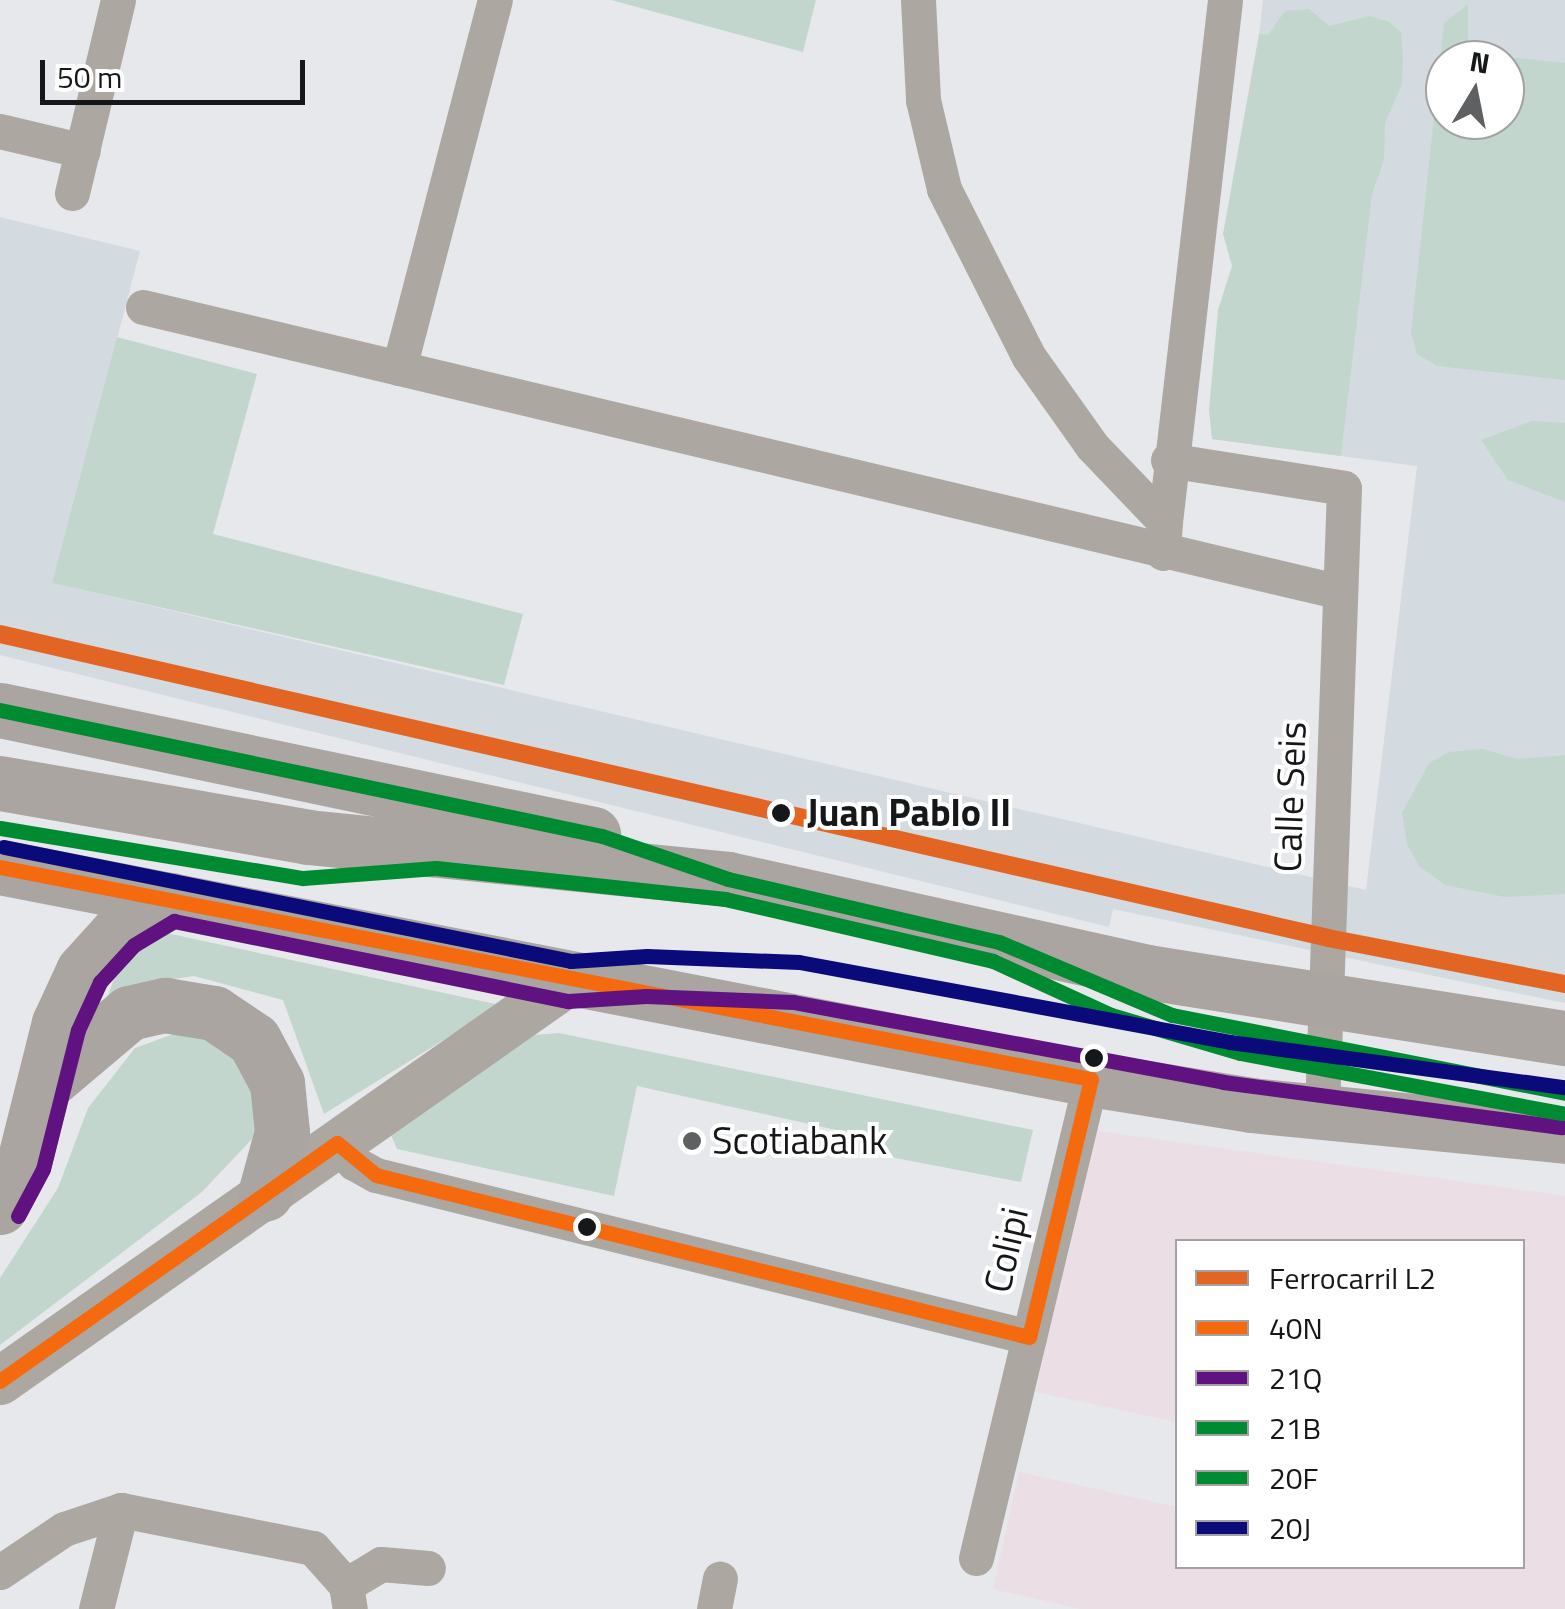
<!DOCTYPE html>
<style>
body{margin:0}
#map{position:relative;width:1565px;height:1609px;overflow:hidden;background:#e6e8eb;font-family:"Titillium Web",sans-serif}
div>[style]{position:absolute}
.commercial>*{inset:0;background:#ebdee4}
.built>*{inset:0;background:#d3dae0}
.green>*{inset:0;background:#c2d6ce}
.street>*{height:35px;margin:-17.5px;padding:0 17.5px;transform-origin:17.5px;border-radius:17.5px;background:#ada7a1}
.secondary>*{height:48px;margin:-24px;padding:0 24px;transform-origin:24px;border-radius:24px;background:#aca7a0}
.highway>*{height:55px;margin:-27.5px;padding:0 27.5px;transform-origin:27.5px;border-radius:27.5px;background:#aaa5a0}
.bus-1>*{height:15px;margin:-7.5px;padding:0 7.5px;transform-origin:7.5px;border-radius:7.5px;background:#f56a0f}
.bus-2>*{height:15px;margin:-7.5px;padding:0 7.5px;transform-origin:7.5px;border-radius:7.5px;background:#5f1280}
.bus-3>*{height:15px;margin:-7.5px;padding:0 7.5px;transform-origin:7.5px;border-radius:7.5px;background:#008a32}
.bus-4>*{height:15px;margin:-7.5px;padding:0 7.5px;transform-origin:7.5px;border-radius:7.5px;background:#008a32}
.bus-5>*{height:15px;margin:-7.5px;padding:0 7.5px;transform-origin:7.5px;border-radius:7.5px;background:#0a0a7a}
.rail-1>*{height:18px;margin:-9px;padding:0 9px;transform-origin:9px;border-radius:9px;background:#e36523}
.dots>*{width:28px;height:28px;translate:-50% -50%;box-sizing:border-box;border:5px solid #fff;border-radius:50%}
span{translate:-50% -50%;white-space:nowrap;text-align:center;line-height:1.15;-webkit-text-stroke:8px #fff;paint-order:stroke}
.street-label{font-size:38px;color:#161719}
.stop-label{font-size:38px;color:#161719;font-weight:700}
.left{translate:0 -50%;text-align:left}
.poi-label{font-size:38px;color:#161719}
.legend{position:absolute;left:1175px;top:1239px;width:350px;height:330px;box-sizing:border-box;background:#fff;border:2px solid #a2a2a3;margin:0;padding:12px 18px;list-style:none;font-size:30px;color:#161719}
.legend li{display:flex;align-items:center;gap:20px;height:50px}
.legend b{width:50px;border:2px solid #a2a2a3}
.north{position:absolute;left:1425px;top:40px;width:100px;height:100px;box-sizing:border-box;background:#fff;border:2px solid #a2a2a3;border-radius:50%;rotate:10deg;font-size:28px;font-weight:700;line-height:40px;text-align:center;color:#161719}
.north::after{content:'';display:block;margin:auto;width:35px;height:45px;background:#5f6062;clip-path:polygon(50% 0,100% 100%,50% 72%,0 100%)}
.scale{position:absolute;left:40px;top:60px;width:265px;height:45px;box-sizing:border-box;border:5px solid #161719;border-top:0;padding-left:12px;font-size:30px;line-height:35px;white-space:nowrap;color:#161719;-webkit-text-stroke:8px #fff;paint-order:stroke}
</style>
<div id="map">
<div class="commercial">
<i style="clip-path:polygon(1091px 1130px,1565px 1196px,1565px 1609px,1081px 1609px,993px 1589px,1019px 1472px,1177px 1507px,1178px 1566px,1522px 1566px,1522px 1242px,1178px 1242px,1177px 1422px,1036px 1392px)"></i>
</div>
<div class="built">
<i style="clip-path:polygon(evenodd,1263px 0,1565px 0,1565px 1003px,1113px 909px,1109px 927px,0 655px,0 217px,140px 251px,53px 583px,1366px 890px,1417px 466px,1212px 439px,1263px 0,1445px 60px,1505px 60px,1505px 120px,1445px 120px,1445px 60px)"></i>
</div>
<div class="green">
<i style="clip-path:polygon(611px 0,816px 0,803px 52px)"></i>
<i style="clip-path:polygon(evenodd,1468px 4px,1468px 53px,1565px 63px,1565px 380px,1437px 366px,1417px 354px,1411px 332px,1444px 23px,1468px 4px,1445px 60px,1505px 60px,1505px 120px,1445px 120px,1445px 60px)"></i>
<i style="clip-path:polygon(1309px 9px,1329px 26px,1370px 16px,1389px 22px,1401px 32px,1403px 57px,1402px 84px,1385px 123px,1384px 160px,1372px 194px,1341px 456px,1212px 439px,1209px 410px,1218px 310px,1232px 266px,1223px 234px,1259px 34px,1268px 35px,1285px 11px)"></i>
<i style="clip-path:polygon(117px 337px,257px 374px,213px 534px,523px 614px,504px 685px,52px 583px)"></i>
<i style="clip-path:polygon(1532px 421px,1565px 423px,1565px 502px,1508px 480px,1481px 440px)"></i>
<i style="clip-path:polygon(1483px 749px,1517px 759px,1565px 755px,1565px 894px,1505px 897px,1445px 885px,1419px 866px,1407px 844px,1402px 813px,1429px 763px,1449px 752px)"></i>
<i style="clip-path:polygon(157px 931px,500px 1005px,324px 1114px,283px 1000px,194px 976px,147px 983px,105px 1007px,117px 968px)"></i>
<i style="clip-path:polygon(179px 1032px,201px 1036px,237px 1060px,250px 1082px,257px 1122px,252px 1139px,202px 1192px,0 1345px,0 1278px,58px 1188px,88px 1108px,135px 1048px)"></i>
<i style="clip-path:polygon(559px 1033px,1033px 1130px,1021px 1182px,859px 1151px,859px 1135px,637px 1086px,614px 1196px,397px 1149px,391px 1135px,534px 1035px)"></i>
</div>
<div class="street">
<i style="left:918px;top:0;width:100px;rotate:87.1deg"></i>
<i style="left:923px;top:100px;width:91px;rotate:76.7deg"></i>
<i style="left:944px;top:189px;width:188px;rotate:63.2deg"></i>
<i style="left:1029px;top:357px;width:109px;rotate:54.7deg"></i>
<i style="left:1092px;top:446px;width:105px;rotate:46.2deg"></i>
<i style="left:1165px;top:522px;width:31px;rotate:94deg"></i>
<i style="left:0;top:131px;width:85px;rotate:13.5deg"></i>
<i style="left:72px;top:193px;width:198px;rotate:-76.6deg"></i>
<i style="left:143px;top:307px;width:1230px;rotate:13.39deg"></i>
<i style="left:399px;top:368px;width:380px;rotate:-75.4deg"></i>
<i style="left:1168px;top:460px;width:178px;rotate:9deg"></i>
<i style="left:1344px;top:488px;width:621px;rotate:92.03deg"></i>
<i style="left:1165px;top:522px;width:525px;rotate:-83.44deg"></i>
<i style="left:337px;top:1143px;width:26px;rotate:50deg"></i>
<i style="left:354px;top:1163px;width:25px;rotate:29deg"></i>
<i style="left:376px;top:1175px;width:673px;rotate:13.93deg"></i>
<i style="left:976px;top:1558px;width:493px;rotate:-76.5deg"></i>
<i style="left:0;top:1572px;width:77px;rotate:-33.9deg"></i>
<i style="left:64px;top:1529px;width:60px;rotate:-18.4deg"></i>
<i style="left:121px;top:1510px;width:196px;rotate:11.2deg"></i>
<i style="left:313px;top:1548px;width:50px;rotate:48.3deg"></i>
<i style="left:346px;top:1585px;width:24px;rotate:81deg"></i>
<i style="left:346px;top:1585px;width:41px;rotate:-31deg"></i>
<i style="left:381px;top:1564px;width:47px;rotate:4.9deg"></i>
<i style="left:96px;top:1609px;width:102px;rotate:-75.8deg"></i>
<i style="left:714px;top:1609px;width:31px;rotate:-79deg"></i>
</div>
<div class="secondary">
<i style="left:0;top:1381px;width:696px;rotate:-35.06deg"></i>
</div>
<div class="highway">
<i style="left:0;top:710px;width:606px;rotate:11.81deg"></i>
<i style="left:0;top:783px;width:313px;rotate:9.9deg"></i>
<i style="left:308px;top:837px;width:422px;rotate:5.7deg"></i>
<i style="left:728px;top:879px;width:429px;rotate:12.5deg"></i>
<i style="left:1147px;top:972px;width:423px;rotate:9deg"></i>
<i style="left:0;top:867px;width:1111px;rotate:11deg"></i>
<i style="left:1091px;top:1079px;width:162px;rotate:9.2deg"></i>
<i style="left:1251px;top:1105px;width:316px;rotate:5.6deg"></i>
<i style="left:45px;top:1084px;width:110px;rotate:-40.2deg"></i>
<i style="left:129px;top:1013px;width:37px;rotate:-13deg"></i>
<i style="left:165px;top:1005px;width:50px;rotate:9.3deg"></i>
<i style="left:214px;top:1013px;width:48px;rotate:34deg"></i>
<i style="left:254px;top:1040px;width:49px;rotate:61.9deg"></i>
<i style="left:277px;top:1083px;width:49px;rotate:84.2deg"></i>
<i style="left:282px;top:1132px;width:64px;rotate:105.3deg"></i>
<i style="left:0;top:1207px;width:51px;rotate:-61.9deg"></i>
<i style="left:24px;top:1162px;width:143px;rotate:-75.9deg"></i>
<i style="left:59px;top:1023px;width:57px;rotate:-65.2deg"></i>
<i style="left:83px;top:971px;width:57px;rotate:-47.9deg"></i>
<i style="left:121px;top:929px;width:58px;rotate:-30.1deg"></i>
</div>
<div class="bus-1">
<i style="left:0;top:867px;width:1111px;rotate:11deg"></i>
<i style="left:1091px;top:1079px;width:265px;rotate:103.5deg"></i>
<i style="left:1029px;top:1337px;width:673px;rotate:-166.07deg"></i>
<i style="left:376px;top:1175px;width:50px;rotate:-140.6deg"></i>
<i style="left:337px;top:1143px;width:413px;rotate:144.8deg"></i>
</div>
<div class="bus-2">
<i style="left:18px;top:1216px;width:53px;rotate:-62deg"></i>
<i style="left:43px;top:1169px;width:143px;rotate:-75.9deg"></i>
<i style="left:78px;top:1030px;width:53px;rotate:-65.4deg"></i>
<i style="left:100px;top:982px;width:50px;rotate:-47.4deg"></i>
<i style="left:134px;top:945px;width:47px;rotate:-31deg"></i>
<i style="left:174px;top:921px;width:402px;rotate:11.5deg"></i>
<i style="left:568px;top:1001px;width:78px;rotate:-3.7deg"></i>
<i style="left:646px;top:996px;width:147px;rotate:2.3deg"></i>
<i style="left:793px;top:1002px;width:437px;rotate:10.5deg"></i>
<i style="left:1223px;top:1082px;width:342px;rotate:7.6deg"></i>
</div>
<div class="bus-3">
<i style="left:0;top:710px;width:615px;rotate:11.82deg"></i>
<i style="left:602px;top:836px;width:133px;rotate:18.8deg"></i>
<i style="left:728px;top:879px;width:278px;rotate:13.1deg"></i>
<i style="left:999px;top:942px;width:188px;rotate:22.9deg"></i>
<i style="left:1172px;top:1015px;width:401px;rotate:11.2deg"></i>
</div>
<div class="bus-4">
<i style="left:0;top:828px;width:307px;rotate:9.4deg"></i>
<i style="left:303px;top:878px;width:133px;rotate:-4.3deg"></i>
<i style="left:436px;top:868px;width:291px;rotate:6.1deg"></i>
<i style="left:725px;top:899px;width:275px;rotate:13deg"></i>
<i style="left:993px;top:961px;width:130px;rotate:24.6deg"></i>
<i style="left:1111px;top:1015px;width:134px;rotate:16.4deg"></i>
<i style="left:1240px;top:1053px;width:327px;rotate:10.6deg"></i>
</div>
<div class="bus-5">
<i style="left:4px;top:847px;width:578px;rotate:11.37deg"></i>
<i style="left:571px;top:961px;width:76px;rotate:-3.8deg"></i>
<i style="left:647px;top:956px;width:152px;rotate:2.3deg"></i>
<i style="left:799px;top:962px;width:438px;rotate:10.5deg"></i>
<i style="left:1230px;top:1042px;width:338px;rotate:7.7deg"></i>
</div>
<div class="rail-1">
<i style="left:0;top:634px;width:1362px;rotate:12.89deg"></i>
<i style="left:1328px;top:938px;width:241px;rotate:11deg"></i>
</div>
<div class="dots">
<i style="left:781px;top:813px;background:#161719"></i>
<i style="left:1094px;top:1058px;background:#161719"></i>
<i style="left:692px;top:1141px;background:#5f6062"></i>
<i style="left:587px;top:1227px;background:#161719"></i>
</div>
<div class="street-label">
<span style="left:1290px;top:797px;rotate:-88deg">Calle Seis</span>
<span style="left:1006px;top:1250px;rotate:-77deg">Colipi</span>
</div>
<div class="stop-label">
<span class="left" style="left:807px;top:813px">Juan Pablo II</span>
</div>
<div class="poi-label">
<span class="left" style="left:712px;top:1141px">Scotiabank</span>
</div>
<ul class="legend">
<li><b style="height:12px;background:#e36523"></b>Ferrocarril L2</li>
<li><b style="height:12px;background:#f56a0f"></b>40N</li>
<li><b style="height:12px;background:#5f1280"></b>21Q</li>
<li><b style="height:12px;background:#008a32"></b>21B</li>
<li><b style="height:12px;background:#008a32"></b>20F</li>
<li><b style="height:12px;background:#0a0a7a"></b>20J</li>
</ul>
<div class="north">N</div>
<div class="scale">50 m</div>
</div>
